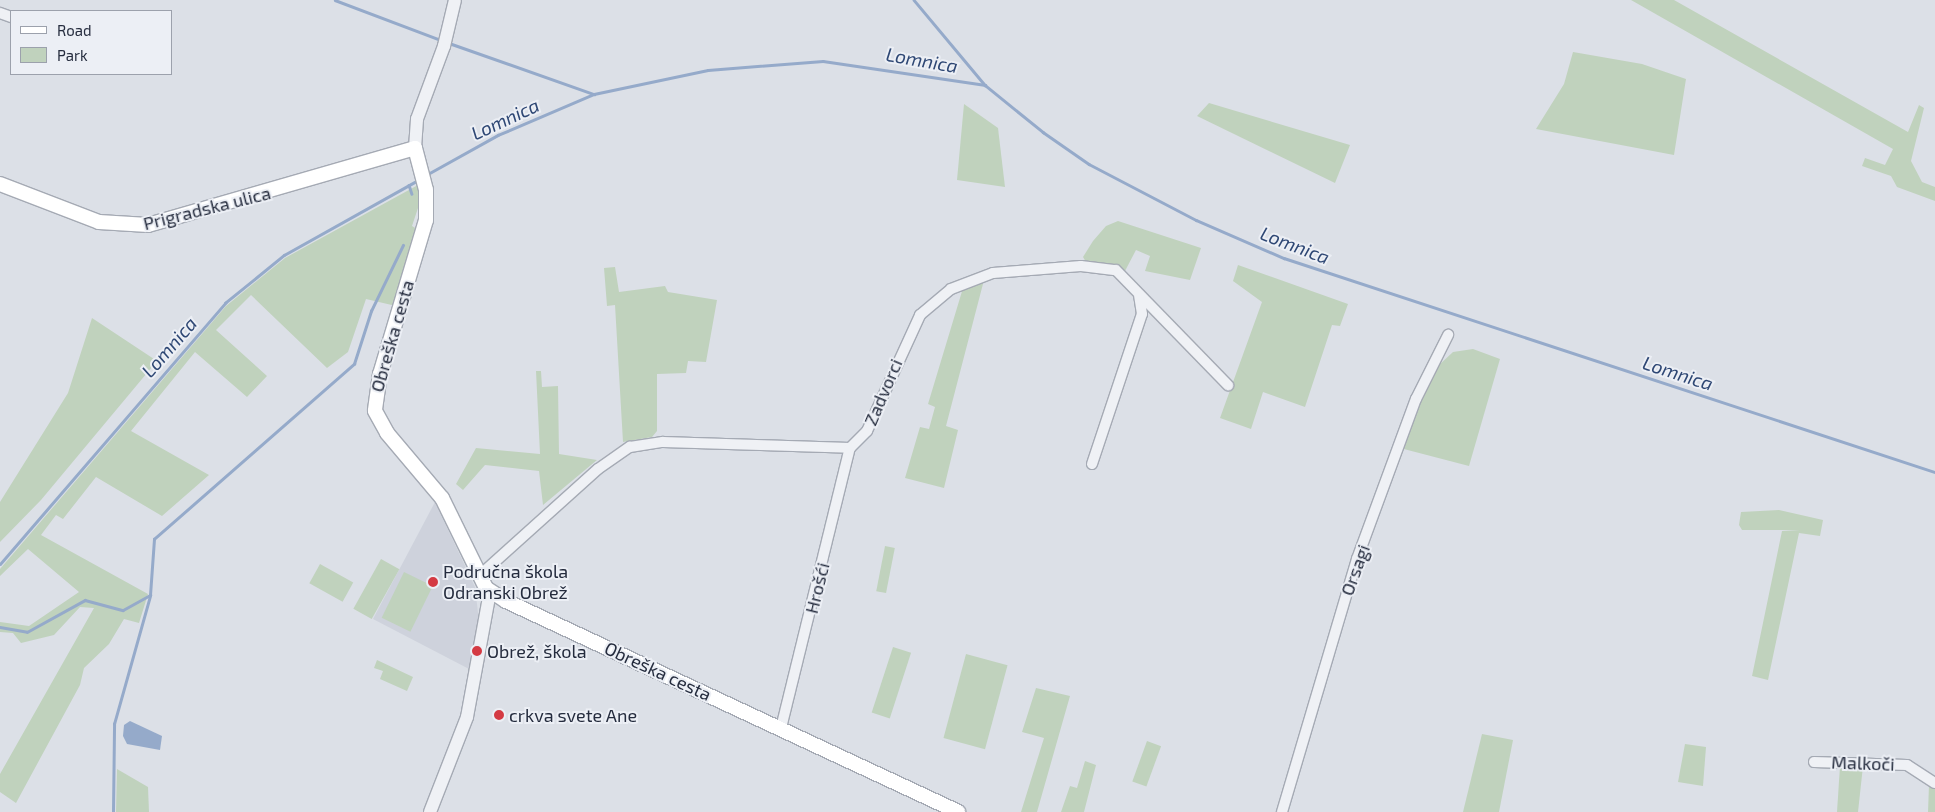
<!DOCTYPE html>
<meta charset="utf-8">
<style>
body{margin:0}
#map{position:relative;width:1935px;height:812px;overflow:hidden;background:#dce0e7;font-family:"Exo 2",sans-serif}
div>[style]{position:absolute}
.built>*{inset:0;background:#ced2dc}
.green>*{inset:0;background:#c0d2bd;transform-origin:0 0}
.water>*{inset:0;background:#95aaca}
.stream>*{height:2.5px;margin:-1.25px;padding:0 1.25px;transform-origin:1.25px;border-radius:1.25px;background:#95aaca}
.roads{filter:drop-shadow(1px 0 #a5aab4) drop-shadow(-1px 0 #a5aab4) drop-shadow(0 1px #a5aab4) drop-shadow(0 -1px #a5aab4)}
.minor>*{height:10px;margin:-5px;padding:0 5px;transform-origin:5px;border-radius:5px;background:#eff1f5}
.tertiary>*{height:12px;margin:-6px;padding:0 6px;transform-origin:6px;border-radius:6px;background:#eff1f5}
.secondary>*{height:14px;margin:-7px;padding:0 7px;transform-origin:7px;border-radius:7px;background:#fff}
.dots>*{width:14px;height:14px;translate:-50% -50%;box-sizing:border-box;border:2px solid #eceff5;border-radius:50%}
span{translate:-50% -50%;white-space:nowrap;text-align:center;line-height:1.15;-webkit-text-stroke:4px #eceff5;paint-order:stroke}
.street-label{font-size:18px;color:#252c3e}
.poi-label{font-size:18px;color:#252c3e}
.left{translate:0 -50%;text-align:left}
.water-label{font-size:19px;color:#2e4774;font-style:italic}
.legend{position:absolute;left:10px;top:10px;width:162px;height:65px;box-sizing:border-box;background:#eceff5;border:1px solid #9ca1ac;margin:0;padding:6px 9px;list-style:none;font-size:15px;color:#252c3e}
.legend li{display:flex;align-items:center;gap:10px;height:25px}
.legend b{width:25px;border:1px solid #9ca1ac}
</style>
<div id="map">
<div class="built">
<i style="clip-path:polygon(435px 502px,475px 587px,479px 621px,471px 670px,373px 619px)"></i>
</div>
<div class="green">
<i style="clip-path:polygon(1631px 0,1674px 0,1908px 132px,1919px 105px,1924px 108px,1911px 161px,1922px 182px,1935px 187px,1935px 201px,1897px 187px,1891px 176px,1862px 166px,1865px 158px,1885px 165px,1893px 149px)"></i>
<i style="clip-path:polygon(1573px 52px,1642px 64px,1686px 79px,1674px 155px,1536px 129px,1564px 84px)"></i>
<i style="clip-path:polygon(1209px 103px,1350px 145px,1335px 183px,1197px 116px)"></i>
<i style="clip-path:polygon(964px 104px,998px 128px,1005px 187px,957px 180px)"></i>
<i style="clip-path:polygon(418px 185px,421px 199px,412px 226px,417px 229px,396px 306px,366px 299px,348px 352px,327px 368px,251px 295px,216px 330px,267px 376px,247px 397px,195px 352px,131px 431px,209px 475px,162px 516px,96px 477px,63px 519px,56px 515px,41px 535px,148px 594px,139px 623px,124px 619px,109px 644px,84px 668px,80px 685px,16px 803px,0 792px,0 774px,94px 608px,80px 607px,54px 635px,21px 643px,13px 633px,0 632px,0 622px,29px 626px,79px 592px,28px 549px,0 576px,0 569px,226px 306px,285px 258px)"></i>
<i style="clip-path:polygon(1118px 221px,1201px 248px,1190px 280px,1145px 271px,1150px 256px,1136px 250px,1125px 271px,1086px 262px,1083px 257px,1093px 241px,1106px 226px)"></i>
<i style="clip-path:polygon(1238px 265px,1348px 304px,1340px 326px,1332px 325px,1305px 407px,1263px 392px,1251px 429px,1220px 418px,1262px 302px,1233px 281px)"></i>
<i style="clip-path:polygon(615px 267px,619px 292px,665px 286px,668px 292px,717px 300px,706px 362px,688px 361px,686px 373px,657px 374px,657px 431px,652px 437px,623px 442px,615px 305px,607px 306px,604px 268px)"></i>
<i style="clip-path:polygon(984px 280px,946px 426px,958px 430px,944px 488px,905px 478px,920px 427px,929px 429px,935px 407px,928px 404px,963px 288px)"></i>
<i style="clip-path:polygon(92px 318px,157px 361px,41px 500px,0 542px,0 502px,68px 393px)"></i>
<i style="clip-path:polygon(1473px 349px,1500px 359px,1469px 466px,1400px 448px,1419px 399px,1439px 365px,1453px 352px)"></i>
<i style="clip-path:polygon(536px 371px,541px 371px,542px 387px,558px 386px,559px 454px,597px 460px,543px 505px,539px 471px,485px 465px,463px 490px,456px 484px,476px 448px,540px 454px)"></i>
<i style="clip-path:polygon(1779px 510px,1823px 520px,1820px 536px,1799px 533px,1768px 680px,1752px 676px,1782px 531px,1800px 530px,1742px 530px,1739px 525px,1741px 512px)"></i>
<i style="left:885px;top:546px;width:10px;height:46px;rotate:11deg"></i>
<i style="left:381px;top:559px;width:21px;height:57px;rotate:29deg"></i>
<i style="left:320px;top:564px;width:38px;height:22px;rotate:29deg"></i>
<i style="left:404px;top:572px;width:32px;height:51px;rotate:26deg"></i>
<i style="left:893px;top:647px;width:19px;height:69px;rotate:18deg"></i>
<i style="left:966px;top:654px;width:43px;height:87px;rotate:15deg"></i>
<i style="clip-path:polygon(377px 660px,413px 677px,407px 691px,380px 679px,383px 671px,374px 668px)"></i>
<i style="clip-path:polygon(1036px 688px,1070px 696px,1037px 812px,1021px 812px,1044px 738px,1022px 732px)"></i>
<i style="clip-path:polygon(1482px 734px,1513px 740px,1499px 812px,1463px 812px)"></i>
<i style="left:1147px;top:741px;width:15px;height:43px;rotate:20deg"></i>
<i style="clip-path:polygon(1685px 744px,1706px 747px,1703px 786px,1678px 782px)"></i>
<i style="clip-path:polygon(1085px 761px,1096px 765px,1084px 812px,1061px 812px,1070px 786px,1077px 788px)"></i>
<i style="clip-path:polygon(1840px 766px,1863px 766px,1858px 812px,1837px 812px)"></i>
<i style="clip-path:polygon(117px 769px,148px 787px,149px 812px,116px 812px)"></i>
<i style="clip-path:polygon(1929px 785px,1935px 786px,1935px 812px,1928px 812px)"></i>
</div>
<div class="water">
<i style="clip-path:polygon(130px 721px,162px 736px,160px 750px,127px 744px,123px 736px,124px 725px)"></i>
</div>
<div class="stream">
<i style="left:335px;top:0;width:113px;rotate:20.7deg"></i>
<i style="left:914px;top:0;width:111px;rotate:50.1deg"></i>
<i style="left:985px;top:85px;width:75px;rotate:39deg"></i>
<i style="left:1043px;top:132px;width:56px;rotate:34.8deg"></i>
<i style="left:1089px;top:164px;width:121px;rotate:27.6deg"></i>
<i style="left:1196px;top:220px;width:96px;rotate:23.4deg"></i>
<i style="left:1284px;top:258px;width:685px;rotate:18.2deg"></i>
<i style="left:449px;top:43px;width:154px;rotate:19.4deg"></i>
<i style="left:426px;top:175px;width:82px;rotate:-29.1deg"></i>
<i style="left:498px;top:135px;width:104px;rotate:-23.1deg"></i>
<i style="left:594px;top:94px;width:116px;rotate:-11.9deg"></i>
<i style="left:708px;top:70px;width:115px;rotate:-4.5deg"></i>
<i style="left:823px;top:61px;width:164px;rotate:8.4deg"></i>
<i style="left:409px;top:185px;width:9px;rotate:72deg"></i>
<i style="left:0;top:564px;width:345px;rotate:-49.2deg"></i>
<i style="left:225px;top:303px;width:76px;rotate:-39.1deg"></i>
<i style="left:284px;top:255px;width:156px;rotate:-29.2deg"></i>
<i style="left:0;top:627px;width:27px;rotate:10deg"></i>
<i style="left:27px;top:632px;width:66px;rotate:-28.9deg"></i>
<i style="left:85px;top:600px;width:39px;rotate:15deg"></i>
<i style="left:123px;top:610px;width:31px;rotate:-29deg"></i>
<i style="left:150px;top:595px;width:56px;rotate:-85.9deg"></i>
<i style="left:154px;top:539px;width:266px;rotate:-41.2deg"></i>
<i style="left:354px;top:364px;width:56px;rotate:-72.2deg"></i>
<i style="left:371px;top:311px;width:73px;rotate:-64.1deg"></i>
<i style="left:113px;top:812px;width:88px;rotate:-89.3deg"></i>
<i style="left:114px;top:724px;width:133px;rotate:-74.3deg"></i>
</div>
<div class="roads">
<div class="minor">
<i style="left:0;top:13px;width:12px;rotate:20deg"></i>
<i style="left:1092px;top:464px;width:158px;rotate:-71.6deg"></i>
<i style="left:1142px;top:314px;width:18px;rotate:-99deg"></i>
<i style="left:479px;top:576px;width:160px;rotate:-42deg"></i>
<i style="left:598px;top:469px;width:39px;rotate:-35deg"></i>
<i style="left:630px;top:447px;width:33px;rotate:-9deg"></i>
<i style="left:663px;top:442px;width:187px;rotate:1.8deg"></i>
<i style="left:850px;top:448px;width:24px;rotate:-45deg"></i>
<i style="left:867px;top:431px;width:128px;rotate:-65.4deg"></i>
<i style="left:920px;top:315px;width:40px;rotate:-40deg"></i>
<i style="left:951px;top:289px;width:45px;rotate:-20.9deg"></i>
<i style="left:993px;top:273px;width:88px;rotate:-4.5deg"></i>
<i style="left:1081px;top:266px;width:35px;rotate:7deg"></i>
<i style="left:1116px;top:270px;width:161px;rotate:45.8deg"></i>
<i style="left:781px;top:728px;width:288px;rotate:-76.2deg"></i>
<i style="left:1814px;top:762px;width:93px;rotate:1.8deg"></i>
<i style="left:1907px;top:765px;width:33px;rotate:33deg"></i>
<i style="left:1282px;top:812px;width:264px;rotate:-73.5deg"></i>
<i style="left:1357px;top:559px;width:171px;rotate:-69.8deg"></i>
<i style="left:1416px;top:399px;width:72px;rotate:-63.4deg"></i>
</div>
<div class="tertiary">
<i style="left:415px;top:148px;width:29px;rotate:-86deg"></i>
<i style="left:417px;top:119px;width:78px;rotate:-69.7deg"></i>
<i style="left:444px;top:46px;width:47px;rotate:-76.6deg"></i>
<i style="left:430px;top:812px;width:102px;rotate:-68.7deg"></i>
<i style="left:467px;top:717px;width:127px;rotate:-79.6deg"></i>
</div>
<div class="secondary">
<i style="left:0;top:184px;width:106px;rotate:21deg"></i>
<i style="left:99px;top:222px;width:49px;rotate:3.5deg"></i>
<i style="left:148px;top:225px;width:278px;rotate:-16.1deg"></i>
<i style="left:415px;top:148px;width:43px;rotate:75.3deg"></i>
<i style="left:426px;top:190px;width:30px;rotate:90deg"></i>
<i style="left:426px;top:220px;width:161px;rotate:106.6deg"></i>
<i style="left:380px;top:374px;width:37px;rotate:98deg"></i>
<i style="left:375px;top:411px;width:25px;rotate:61deg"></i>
<i style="left:387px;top:433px;width:85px;rotate:49.8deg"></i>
<i style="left:442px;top:498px;width:100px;rotate:63.9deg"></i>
<i style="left:486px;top:588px;width:24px;rotate:33deg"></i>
<i style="left:506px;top:601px;width:499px;rotate:25deg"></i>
</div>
</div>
<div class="dots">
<i style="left:433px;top:582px;background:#d43a43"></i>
<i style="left:477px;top:651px;background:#d43a43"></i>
<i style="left:499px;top:715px;background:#d43a43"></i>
</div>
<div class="street-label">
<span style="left:207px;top:208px;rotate:-14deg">Prigradska ulica</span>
<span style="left:392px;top:336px;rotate:-74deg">Obreška cesta</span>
<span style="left:883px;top:392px;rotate:-67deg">Zadvorci</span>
<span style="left:1355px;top:570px;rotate:-70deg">Orsagi</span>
<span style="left:817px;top:588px;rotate:-76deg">Hrošći</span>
<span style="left:658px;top:671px;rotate:25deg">Obreška cesta</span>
<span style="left:1863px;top:763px;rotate:2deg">Malkoči</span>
</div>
<div class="poi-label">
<span class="left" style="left:443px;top:582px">Područna škola<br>Odranski Obrež</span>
<span class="left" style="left:487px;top:651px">Obrež, škola</span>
<span class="left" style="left:509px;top:715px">crkva svete Ane</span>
</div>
<div class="water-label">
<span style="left:922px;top:60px;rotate:10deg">Lomnica</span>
<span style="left:505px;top:119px;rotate:-25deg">Lomnica</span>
<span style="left:1295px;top:245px;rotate:21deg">Lomnica</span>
<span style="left:169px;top:347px;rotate:-49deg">Lomnica</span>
<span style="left:1678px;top:373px;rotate:18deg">Lomnica</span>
</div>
<ul class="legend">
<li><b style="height:6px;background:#fff"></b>Road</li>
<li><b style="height:14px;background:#c0d2bd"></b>Park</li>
</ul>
</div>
